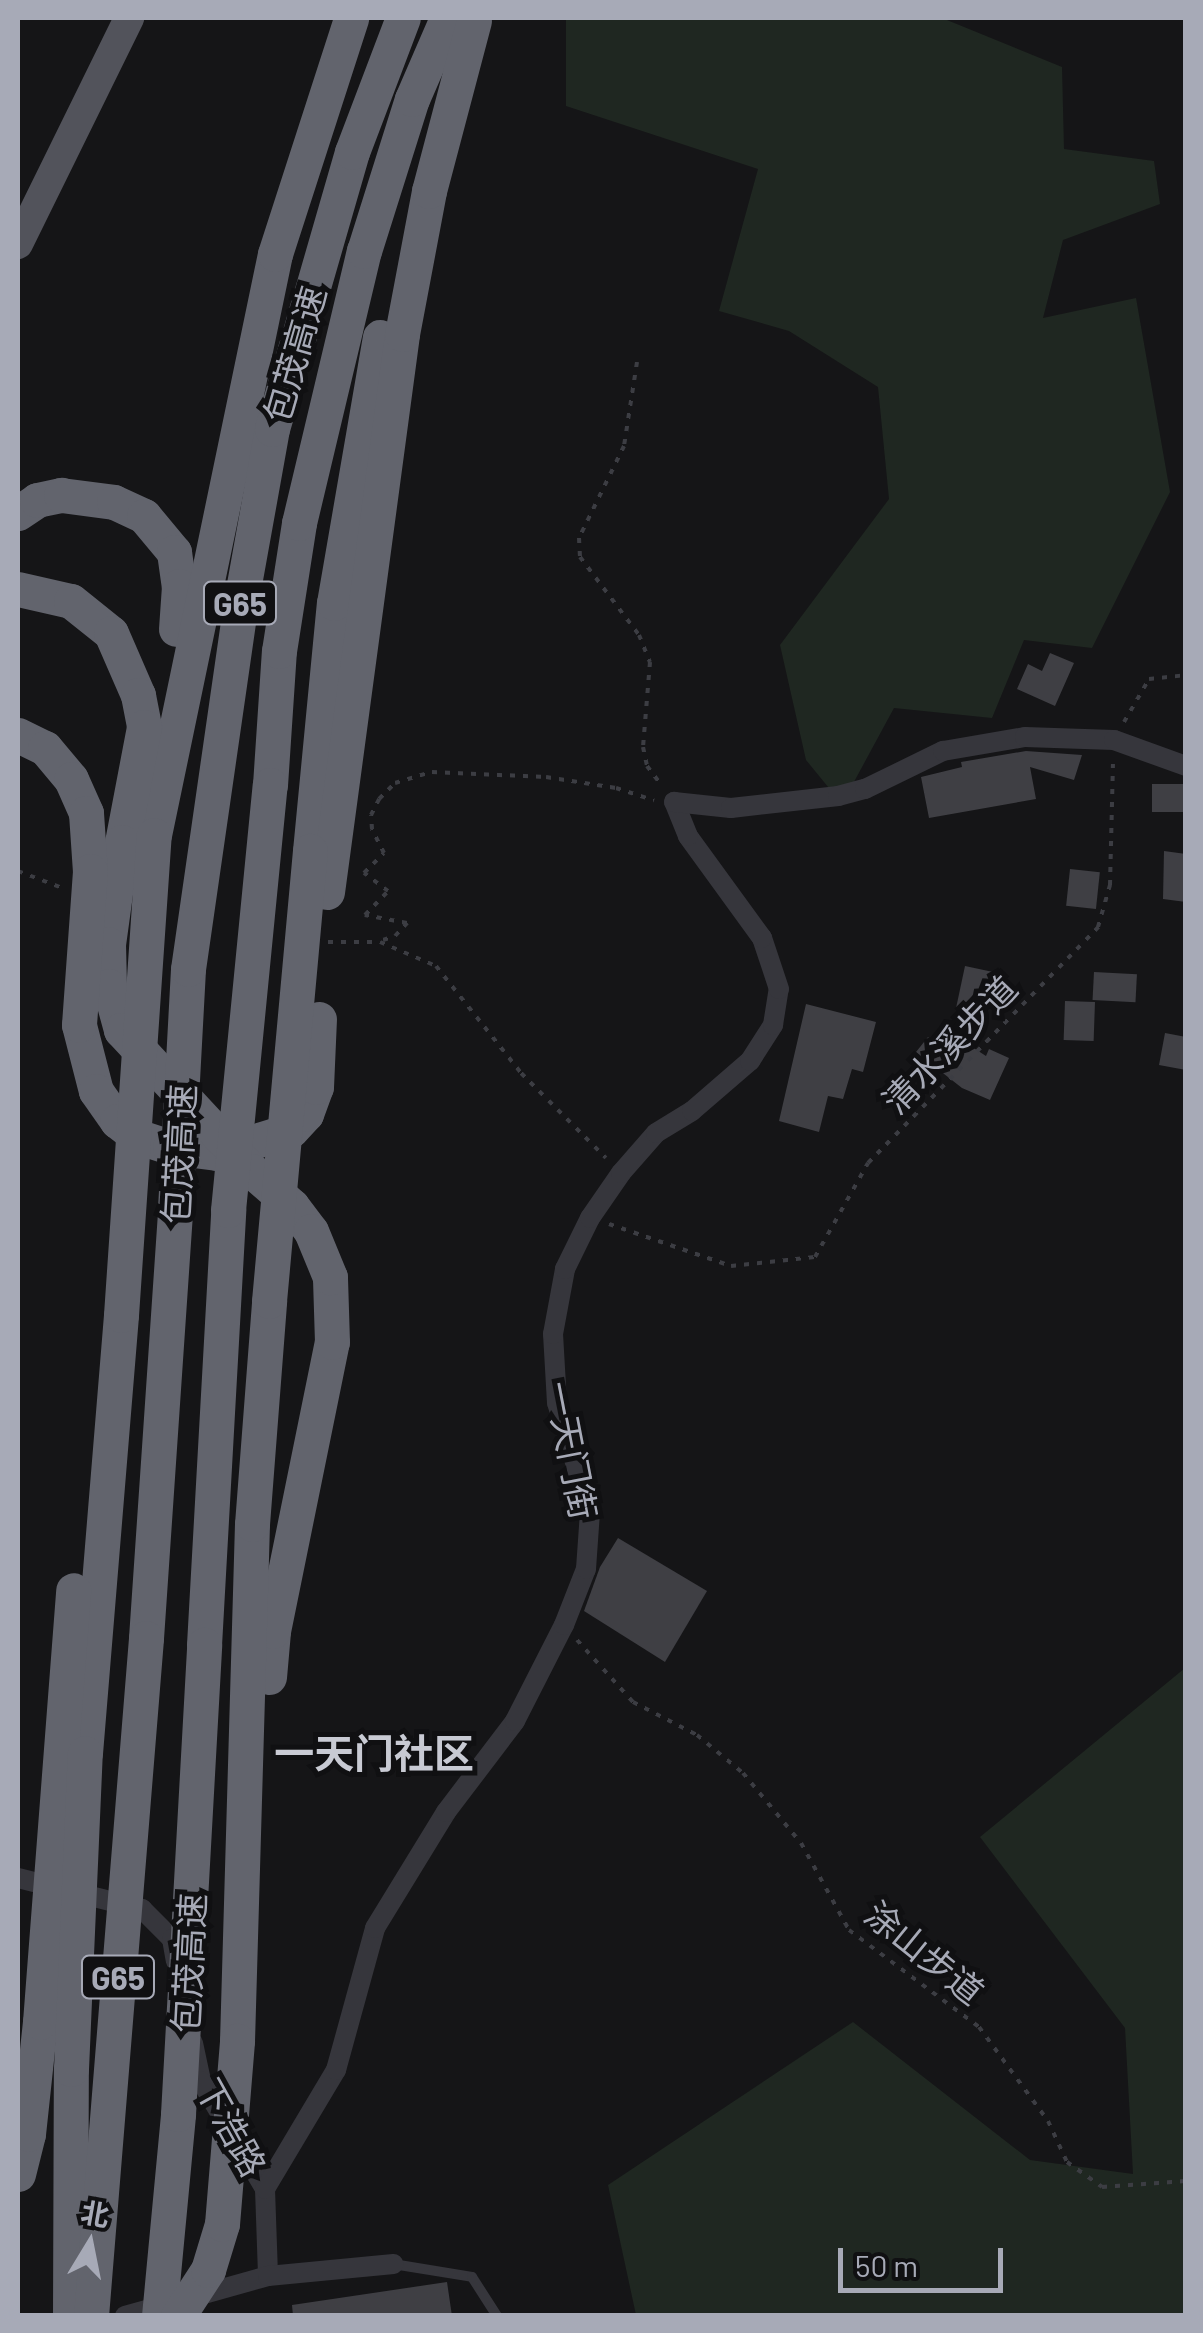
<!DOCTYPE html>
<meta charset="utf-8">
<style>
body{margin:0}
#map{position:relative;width:1203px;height:2333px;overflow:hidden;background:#151517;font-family:Barlow,"Noto Sans SC",sans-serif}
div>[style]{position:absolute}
.green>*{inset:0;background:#1f2721}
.building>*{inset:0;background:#3f3f44;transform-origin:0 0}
.path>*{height:4px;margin-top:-2px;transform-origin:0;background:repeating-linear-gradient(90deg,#3c3d43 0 5px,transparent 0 13px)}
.service>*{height:10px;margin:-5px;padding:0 5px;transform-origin:5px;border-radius:5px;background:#36363c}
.minor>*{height:20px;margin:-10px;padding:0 10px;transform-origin:10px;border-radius:10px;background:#36363c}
.primary>*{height:30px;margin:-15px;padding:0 15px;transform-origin:15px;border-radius:15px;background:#52535b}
.motorway>*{height:35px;margin:-17.5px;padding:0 17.5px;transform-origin:17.5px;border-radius:17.5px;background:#62646d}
.motorway-bridge>*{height:35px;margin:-17.5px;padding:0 17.5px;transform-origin:17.5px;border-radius:17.5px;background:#62646d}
span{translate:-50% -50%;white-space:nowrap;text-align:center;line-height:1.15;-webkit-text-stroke:10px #101012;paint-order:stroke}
.shield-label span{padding:2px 8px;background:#101012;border:2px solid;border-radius:8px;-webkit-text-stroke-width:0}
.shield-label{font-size:32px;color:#a7aab7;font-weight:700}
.street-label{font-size:35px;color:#a7aab7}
.quarter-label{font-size:40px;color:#c8cad3;font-weight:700}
.frame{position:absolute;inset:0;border:20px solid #a7aab7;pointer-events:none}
.north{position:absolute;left:40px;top:2193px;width:100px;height:100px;-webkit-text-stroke:8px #101012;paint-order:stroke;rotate:10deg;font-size:28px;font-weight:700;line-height:40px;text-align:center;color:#a7aab7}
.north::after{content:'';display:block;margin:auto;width:35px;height:45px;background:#a7aab7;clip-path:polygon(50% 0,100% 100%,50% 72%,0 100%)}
.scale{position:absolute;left:838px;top:2248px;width:165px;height:45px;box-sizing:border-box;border:5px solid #a7aab7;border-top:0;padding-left:12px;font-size:30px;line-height:35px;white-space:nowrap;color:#a7aab7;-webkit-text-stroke:8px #101012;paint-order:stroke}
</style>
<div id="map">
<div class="green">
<i style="clip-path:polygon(566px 18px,942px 18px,1062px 67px,1064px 149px,1154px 161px,1160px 204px,1063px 240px,1043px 318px,1136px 298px,1170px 492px,1092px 648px,1024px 640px,992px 718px,894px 708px,842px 804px,806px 760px,780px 645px,889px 499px,878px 387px,789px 331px,719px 311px,758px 169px,566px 106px)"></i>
<i style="clip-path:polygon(1185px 1668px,1185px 2315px,636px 2315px,608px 2185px,853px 2022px,1030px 2160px,1133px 2174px,1125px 2028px,980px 1837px)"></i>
</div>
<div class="building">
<i style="clip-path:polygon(1050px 653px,1074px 663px,1055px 706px,1017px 689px,1028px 664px,1042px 671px)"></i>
<i style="clip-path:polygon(1026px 751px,1082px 755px,1074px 780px,1030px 767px,1036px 799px,929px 818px,921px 777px,962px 767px,961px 762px)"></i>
<i style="left:1186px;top:784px;width:28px;height:34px;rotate:90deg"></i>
<i style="clip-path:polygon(1164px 851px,1186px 854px,1186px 902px,1163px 899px)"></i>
<i style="left:1070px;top:869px;width:30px;height:37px;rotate:6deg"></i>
<i style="left:965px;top:966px;width:30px;height:43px;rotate:12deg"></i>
<i style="left:1094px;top:972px;width:43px;height:28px;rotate:3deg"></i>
<i style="left:1065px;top:1001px;width:30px;height:39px;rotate:2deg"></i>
<i style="clip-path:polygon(806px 1004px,876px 1022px,863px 1072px,852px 1069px,843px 1099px,828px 1096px,819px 1132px,779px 1121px)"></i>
<i style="clip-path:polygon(949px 1032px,986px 1056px,989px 1049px,1009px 1058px,990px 1100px,962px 1088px,916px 1052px,928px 1037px,938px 1046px)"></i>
<i style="clip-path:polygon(1165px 1033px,1186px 1037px,1186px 1070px,1159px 1065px)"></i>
<i style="clip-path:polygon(618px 1538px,707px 1591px,665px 1662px,584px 1611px,600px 1567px)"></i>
<i style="clip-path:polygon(447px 2282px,452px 2316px,293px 2316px,292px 2305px)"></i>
</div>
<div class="path">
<i style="left:637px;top:362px;width:85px;rotate:98.8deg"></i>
<i style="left:624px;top:446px;width:102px;rotate:116.1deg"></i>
<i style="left:579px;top:538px;width:19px;rotate:87deg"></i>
<i style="left:580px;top:557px;width:98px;rotate:52.9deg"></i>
<i style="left:639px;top:635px;width:29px;rotate:68deg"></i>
<i style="left:650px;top:662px;width:85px;rotate:94.7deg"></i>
<i style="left:643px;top:747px;width:19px;rotate:78deg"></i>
<i style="left:647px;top:766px;width:25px;rotate:53deg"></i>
<i style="left:1124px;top:722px;width:50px;rotate:-59.8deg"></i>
<i style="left:1149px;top:679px;width:37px;rotate:-6deg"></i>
<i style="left:18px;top:871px;width:45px;rotate:20.9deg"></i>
<i style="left:383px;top:940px;width:13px;rotate:-18deg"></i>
<i style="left:395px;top:936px;width:18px;rotate:-47deg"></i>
<i style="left:407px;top:923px;width:43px;rotate:-169.2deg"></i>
<i style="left:365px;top:915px;width:33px;rotate:-46deg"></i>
<i style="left:388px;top:891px;width:30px;rotate:-143deg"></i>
<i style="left:364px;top:873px;width:28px;rotate:-45deg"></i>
<i style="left:384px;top:853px;width:27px;rotate:-117deg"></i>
<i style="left:372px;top:829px;width:14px;rotate:-94deg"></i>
<i style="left:371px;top:815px;width:18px;rotate:-63deg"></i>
<i style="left:379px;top:799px;width:23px;rotate:-45deg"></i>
<i style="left:395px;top:783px;width:39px;rotate:-17deg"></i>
<i style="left:432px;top:772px;width:114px;rotate:2.5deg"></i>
<i style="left:546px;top:777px;width:71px;rotate:8.9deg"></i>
<i style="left:616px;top:788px;width:40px;rotate:18deg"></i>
<i style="left:328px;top:942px;width:52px"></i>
<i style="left:380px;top:942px;width:61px;rotate:23.2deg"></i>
<i style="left:436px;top:966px;width:137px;rotate:51.5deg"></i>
<i style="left:521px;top:1073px;width:120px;rotate:45deg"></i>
<i style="left:609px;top:1224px;width:129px;rotate:19deg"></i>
<i style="left:731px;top:1266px;width:84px;rotate:-6.1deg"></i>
<i style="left:815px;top:1257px;width:108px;rotate:-60.6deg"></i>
<i style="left:868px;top:1163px;width:330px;rotate:-45.7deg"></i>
<i style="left:1098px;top:927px;width:44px;rotate:-74.1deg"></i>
<i style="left:1110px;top:885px;width:121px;rotate:-88.6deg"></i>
<i style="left:577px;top:1640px;width:84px;rotate:47.9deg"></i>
<i style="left:633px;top:1702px;width:72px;rotate:27.3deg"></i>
<i style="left:697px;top:1735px;width:60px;rotate:39.6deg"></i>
<i style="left:743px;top:1773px;width:91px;rotate:50.4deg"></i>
<i style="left:801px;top:1843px;width:99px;rotate:61.1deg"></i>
<i style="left:849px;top:1930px;width:162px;rotate:36.7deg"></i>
<i style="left:979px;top:2027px;width:117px;rotate:53.7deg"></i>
<i style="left:1048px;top:2121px;width:45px;rotate:65.1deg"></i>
<i style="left:1067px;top:2162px;width:43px;rotate:35.5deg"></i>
<i style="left:1102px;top:2187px;width:84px;rotate:-4.1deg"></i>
</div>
<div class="service">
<i style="left:393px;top:2264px;width:80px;rotate:9.3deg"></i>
<i style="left:472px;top:2277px;width:46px;rotate:57.3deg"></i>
</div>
<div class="minor">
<i style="left:18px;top:1878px;width:128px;rotate:14deg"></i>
<i style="left:142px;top:1909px;width:42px;rotate:45deg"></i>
<i style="left:172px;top:1939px;width:22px;rotate:80deg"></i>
<i style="left:193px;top:2043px;width:39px;rotate:78deg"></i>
<i style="left:201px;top:2081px;width:126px;rotate:59.3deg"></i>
<i style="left:265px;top:2189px;width:87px;rotate:88deg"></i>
<i style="left:265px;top:2189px;width:139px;rotate:-59.2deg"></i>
<i style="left:336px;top:2070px;width:147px;rotate:-74.6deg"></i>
<i style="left:375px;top:1928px;width:136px;rotate:-58.5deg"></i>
<i style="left:446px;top:1812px;width:114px;rotate:-52.8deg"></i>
<i style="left:515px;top:1721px;width:108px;rotate:-63deg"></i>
<i style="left:564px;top:1625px;width:60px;rotate:-68.6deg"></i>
<i style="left:586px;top:1569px;width:57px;rotate:-86deg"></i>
<i style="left:590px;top:1512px;width:114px;rotate:-106.8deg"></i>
<i style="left:557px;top:1403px;width:69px;rotate:-93.3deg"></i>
<i style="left:553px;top:1334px;width:66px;rotate:-79.5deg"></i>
<i style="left:565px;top:1269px;width:57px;rotate:-63.9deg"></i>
<i style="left:590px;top:1218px;width:55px;rotate:-55.4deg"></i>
<i style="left:621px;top:1173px;width:53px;rotate:-48.8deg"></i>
<i style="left:656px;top:1133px;width:42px;rotate:-31.4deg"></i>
<i style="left:692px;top:1111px;width:77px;rotate:-40.8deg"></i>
<i style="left:750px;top:1061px;width:43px;rotate:-57.4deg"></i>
<i style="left:773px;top:1025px;width:36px;rotate:-81deg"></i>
<i style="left:779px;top:989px;width:54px;rotate:-108.4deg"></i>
<i style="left:762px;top:938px;width:126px;rotate:-126deg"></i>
<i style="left:688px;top:836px;width:37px;rotate:-112deg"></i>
<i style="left:674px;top:802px;width:57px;rotate:6deg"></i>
<i style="left:731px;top:808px;width:108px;rotate:-6.4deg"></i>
<i style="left:838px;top:796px;width:28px;rotate:-15deg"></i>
<i style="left:865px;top:789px;width:87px;rotate:-26deg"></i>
<i style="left:943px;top:751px;width:83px;rotate:-9.7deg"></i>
<i style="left:1025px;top:737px;width:89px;rotate:1.9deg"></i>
<i style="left:1114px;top:740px;width:77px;rotate:19.9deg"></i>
<i style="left:125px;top:2316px;width:148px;rotate:-15.6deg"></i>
<i style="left:268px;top:2276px;width:126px;rotate:-5.5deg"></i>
</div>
<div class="primary">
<i style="left:18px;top:244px;width:252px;rotate:-63.8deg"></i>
</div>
<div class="motorway">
<i style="left:18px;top:513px;width:23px;rotate:-34deg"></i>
<i style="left:37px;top:500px;width:25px;rotate:-12deg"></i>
<i style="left:61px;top:495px;width:53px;rotate:7.5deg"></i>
<i style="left:114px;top:502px;width:33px;rotate:25deg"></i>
<i style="left:144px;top:516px;width:47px;rotate:50.2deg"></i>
<i style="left:174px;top:552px;width:34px;rotate:82deg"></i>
<i style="left:179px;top:586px;width:43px;rotate:94deg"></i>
<i style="left:270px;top:785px;width:134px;rotate:-86.2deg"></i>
<i style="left:279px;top:651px;width:130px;rotate:-81.1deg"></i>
<i style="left:299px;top:523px;width:280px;rotate:-76.6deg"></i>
<i style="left:364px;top:251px;width:159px;rotate:-72.5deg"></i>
<i style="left:412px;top:99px;width:88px;rotate:-66.6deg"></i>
<i style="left:154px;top:835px;width:593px;rotate:-78.24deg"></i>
<i style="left:275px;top:254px;width:248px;rotate:-72.1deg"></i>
<i style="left:310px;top:851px;width:249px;rotate:-84.5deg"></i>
<i style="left:334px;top:603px;width:270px;rotate:-80.2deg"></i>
<i style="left:327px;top:892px;width:563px;rotate:-82.34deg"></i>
<i style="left:402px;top:334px;width:146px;rotate:-79.3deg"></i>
<i style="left:429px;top:191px;width:176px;rotate:-75.2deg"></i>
<i style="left:79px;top:1025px;width:68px;rotate:75.6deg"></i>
<i style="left:96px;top:1091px;width:37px;rotate:55deg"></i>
<i style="left:117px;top:1121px;width:24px;rotate:38deg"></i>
<i style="left:136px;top:1136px;width:36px;rotate:18deg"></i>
<i style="left:170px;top:1147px;width:47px;rotate:7.3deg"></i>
<i style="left:217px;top:1153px;width:77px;rotate:-17.3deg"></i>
<i style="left:291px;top:1130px;width:22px;rotate:-47deg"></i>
<i style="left:306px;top:1114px;width:29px;rotate:-70deg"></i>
<i style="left:316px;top:1087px;width:68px;rotate:-87.5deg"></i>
<i style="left:146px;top:1638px;width:430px;rotate:-86.1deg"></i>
<i style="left:204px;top:1645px;width:436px;rotate:-86.8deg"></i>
<i style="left:269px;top:1677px;width:46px;rotate:-85deg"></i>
<i style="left:273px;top:1631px;width:295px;rotate:-78.5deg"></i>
<i style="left:332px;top:1342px;width:65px;rotate:-91.8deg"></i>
<i style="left:85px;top:1753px;width:439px;rotate:-85.3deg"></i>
<i style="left:237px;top:2041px;width:517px;rotate:-88.34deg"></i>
<i style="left:252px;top:1524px;width:224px;rotate:-85.6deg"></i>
<i style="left:18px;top:2174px;width:41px;rotate:-76deg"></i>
<i style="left:28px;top:2134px;width:113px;rotate:-83.9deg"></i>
<i style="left:70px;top:2316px;width:247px;rotate:-89.8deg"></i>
</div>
<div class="motorway-bridge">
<i style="left:18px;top:589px;width:54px;rotate:12.8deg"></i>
<i style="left:71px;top:601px;width:51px;rotate:38.7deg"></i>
<i style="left:111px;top:633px;width:68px;rotate:66.5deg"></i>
<i style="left:138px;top:695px;width:33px;rotate:79deg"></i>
<i style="left:144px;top:727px;width:117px;rotate:100.8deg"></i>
<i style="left:122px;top:842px;width:103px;rotate:97.8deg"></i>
<i style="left:108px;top:944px;width:42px;rotate:88.6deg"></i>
<i style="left:109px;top:986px;width:46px;rotate:74.7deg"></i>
<i style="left:121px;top:1030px;width:192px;rotate:47.1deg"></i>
<i style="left:252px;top:1171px;width:53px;rotate:41.2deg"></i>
<i style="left:292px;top:1206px;width:31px;rotate:53deg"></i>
<i style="left:311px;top:1231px;width:50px;rotate:67.6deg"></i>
<i style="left:18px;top:735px;width:30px;rotate:26deg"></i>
<i style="left:45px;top:748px;width:40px;rotate:50deg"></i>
<i style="left:71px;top:779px;width:37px;rotate:66deg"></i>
<i style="left:86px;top:813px;width:58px;rotate:86.1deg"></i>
<i style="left:90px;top:871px;width:154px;rotate:94.1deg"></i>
<i style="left:175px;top:1209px;width:240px;rotate:-86.9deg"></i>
<i style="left:188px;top:969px;width:372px;rotate:-81.8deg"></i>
<i style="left:241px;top:601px;width:175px;rotate:-79.8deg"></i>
<i style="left:272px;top:429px;width:288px;rotate:-73.9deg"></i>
<i style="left:352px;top:152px;width:143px;rotate:-69.2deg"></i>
<i style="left:228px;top:1210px;width:427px;rotate:-84.4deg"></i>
<i style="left:269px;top:1301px;width:452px;rotate:-84.8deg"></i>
<i style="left:121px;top:1315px;width:481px;rotate:-86.1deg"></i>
<i style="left:40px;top:2022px;width:433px;rotate:-85.6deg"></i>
<i style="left:71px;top:2069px;width:316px;rotate:-87.5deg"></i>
<i style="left:91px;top:2316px;width:680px;rotate:-85.36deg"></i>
<i style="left:159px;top:2316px;width:203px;rotate:-84.6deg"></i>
<i style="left:178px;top:2114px;width:470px;rotate:-86.8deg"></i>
<i style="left:178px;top:2316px;width:55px;rotate:-56.9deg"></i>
<i style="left:208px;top:2270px;width:48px;rotate:-73.1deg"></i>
<i style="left:222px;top:2224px;width:184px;rotate:-85.3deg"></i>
</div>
<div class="shield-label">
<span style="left:240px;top:603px">G65</span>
<span style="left:118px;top:1977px">G65</span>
</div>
<div class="street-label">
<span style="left:294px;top:354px;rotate:-74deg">包茂高速</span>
<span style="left:949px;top:1044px;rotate:-46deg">清水溪步道</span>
<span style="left:178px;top:1154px;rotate:-87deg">包茂高速</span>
<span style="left:572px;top:1450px;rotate:79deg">一天门街</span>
<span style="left:925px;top:1952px;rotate:39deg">涂山步道</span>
<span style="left:188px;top:1963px;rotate:-87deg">包茂高速</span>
<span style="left:232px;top:2127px;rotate:61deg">下浩路</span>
</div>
<div class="quarter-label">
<span style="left:374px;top:1752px">一天门社区</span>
</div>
<div class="frame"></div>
<div class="north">北</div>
<div class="scale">50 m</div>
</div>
